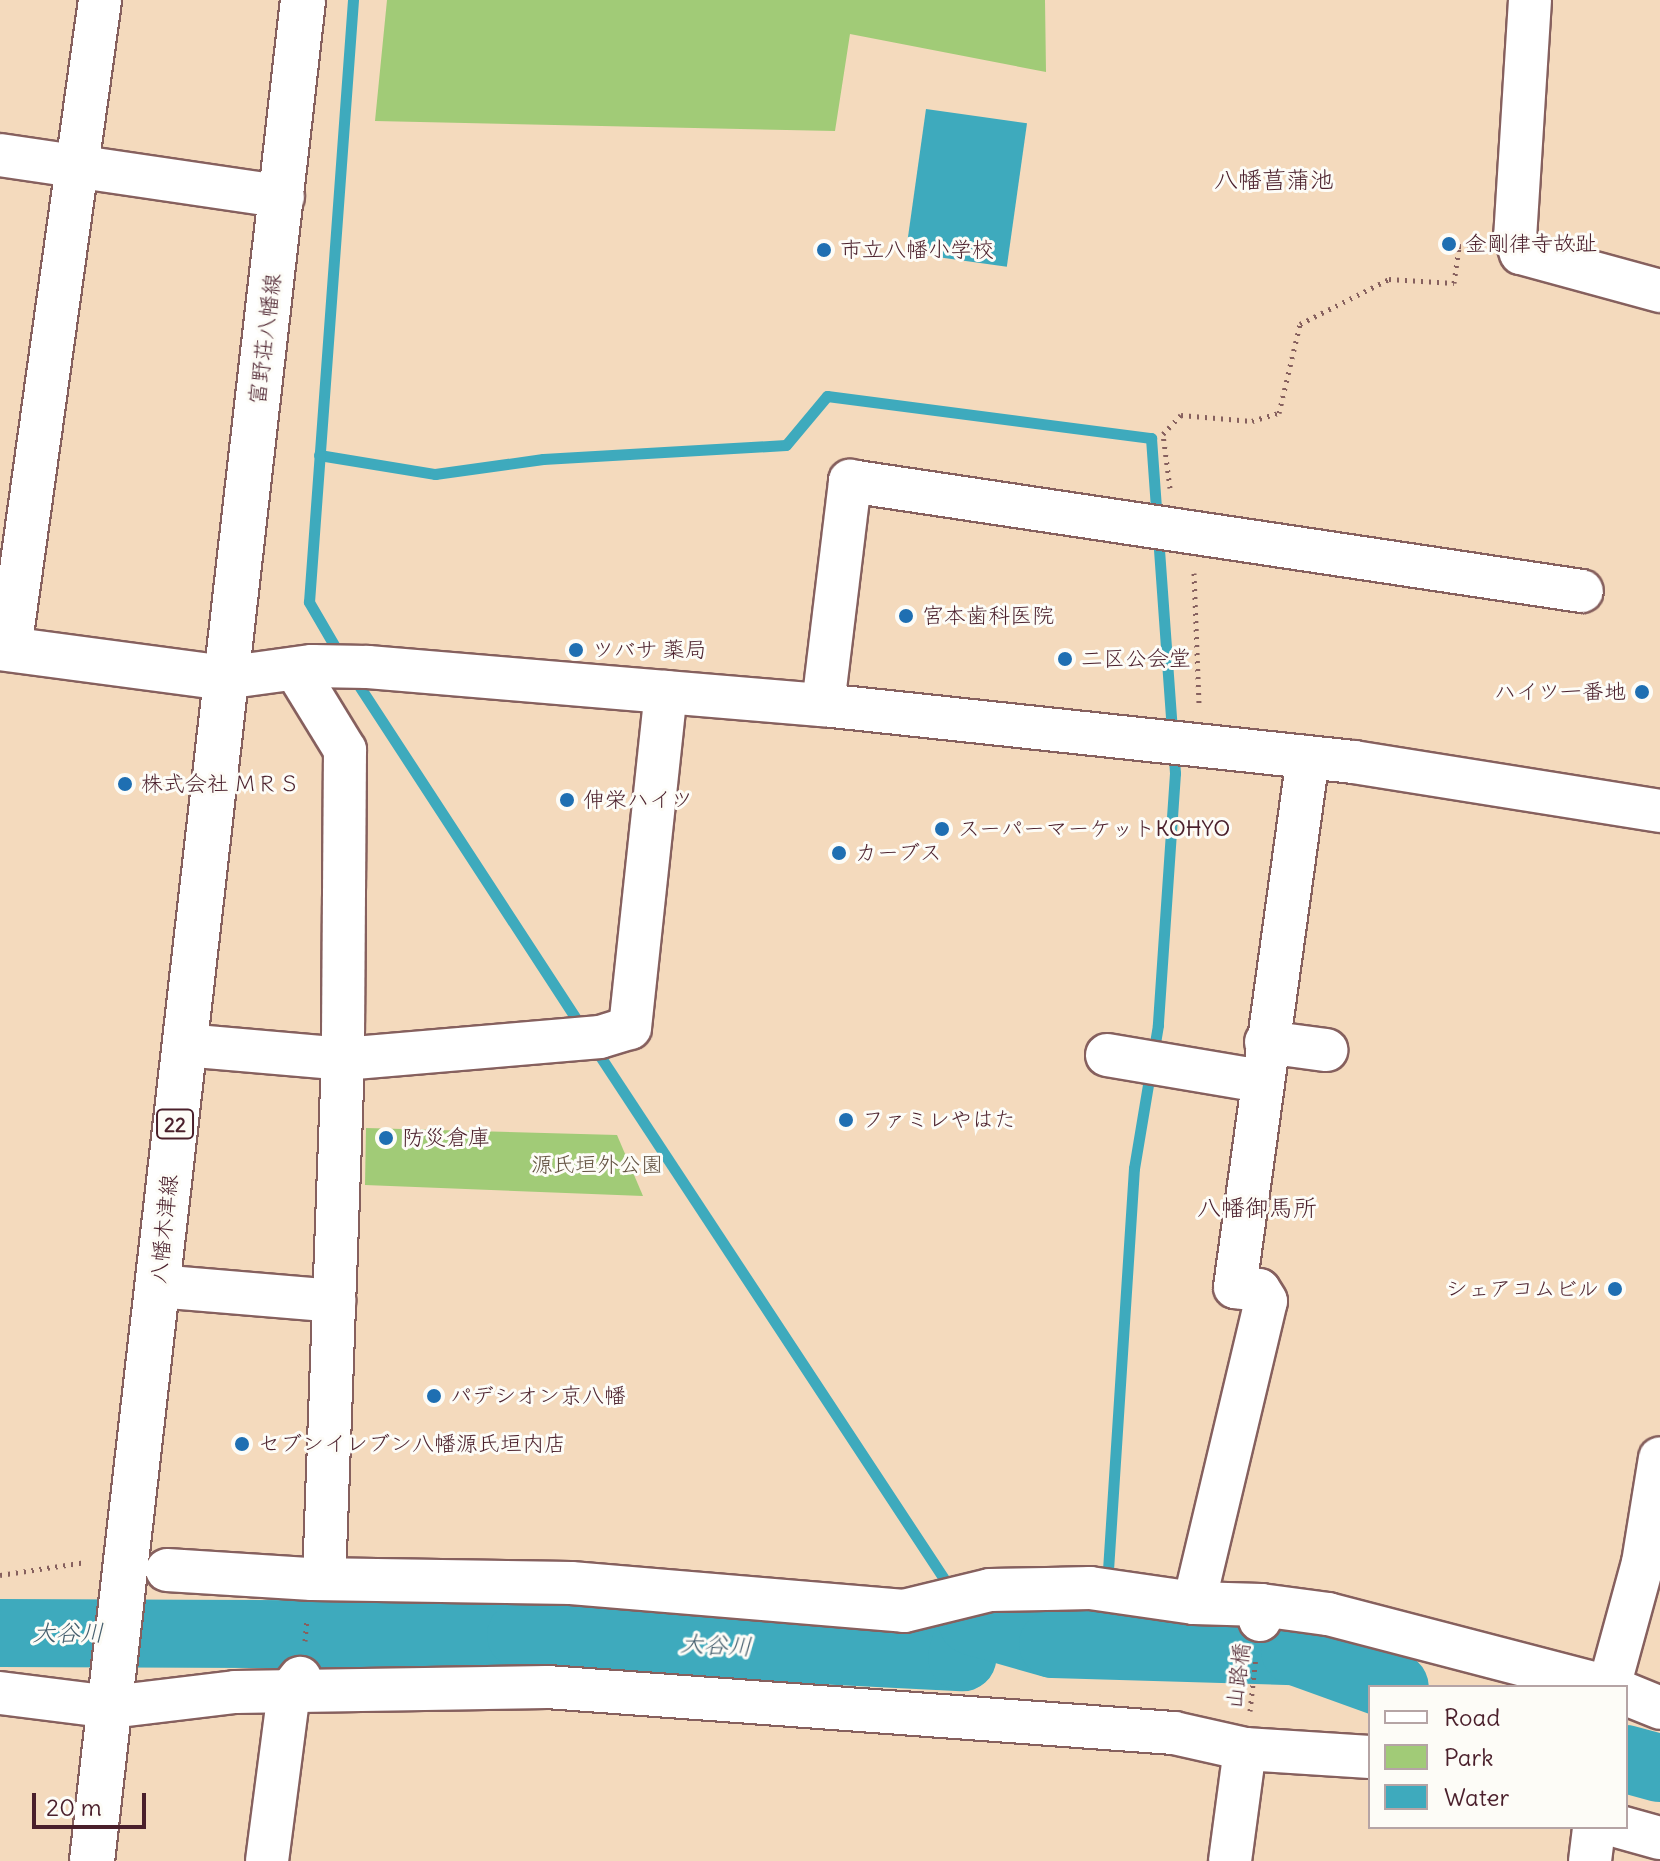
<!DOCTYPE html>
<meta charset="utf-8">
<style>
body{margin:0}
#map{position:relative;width:1660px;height:1861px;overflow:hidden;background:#f4dabd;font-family:Delius,"Klee One",sans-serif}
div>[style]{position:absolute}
.green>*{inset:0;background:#a1cb77}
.water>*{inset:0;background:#3eaabd;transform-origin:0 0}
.stream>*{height:11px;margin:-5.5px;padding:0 5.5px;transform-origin:5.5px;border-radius:5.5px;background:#3eaabd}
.river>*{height:68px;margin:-34px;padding:0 34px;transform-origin:34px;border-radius:34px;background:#3eaabd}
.path>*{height:5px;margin-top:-2.5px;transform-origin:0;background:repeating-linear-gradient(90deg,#86605e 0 2px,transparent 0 8px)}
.roads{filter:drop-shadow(2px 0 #86605e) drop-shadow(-2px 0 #86605e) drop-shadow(0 2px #86605e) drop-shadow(0 -2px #86605e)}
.minor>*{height:42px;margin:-21px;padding:0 21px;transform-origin:21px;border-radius:21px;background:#fff}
.major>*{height:44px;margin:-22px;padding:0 22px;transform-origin:22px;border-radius:22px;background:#fff}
.dots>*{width:22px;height:22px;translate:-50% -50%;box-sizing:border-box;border:4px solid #fdfcf7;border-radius:50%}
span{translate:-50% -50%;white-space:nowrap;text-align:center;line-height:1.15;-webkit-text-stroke:6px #fdfcf7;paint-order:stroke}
.shield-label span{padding:2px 6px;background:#fdfcf7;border:2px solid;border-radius:6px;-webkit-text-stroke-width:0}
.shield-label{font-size:20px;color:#4a1f2b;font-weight:700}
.poi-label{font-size:22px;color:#4a1f2b}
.left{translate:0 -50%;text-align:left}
.right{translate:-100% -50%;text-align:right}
.street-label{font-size:22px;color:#4a1f2b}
.park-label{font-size:22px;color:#645342}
.neighbourhood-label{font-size:24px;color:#4a1f2b}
.water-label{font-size:24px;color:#455e6d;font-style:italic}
.legend{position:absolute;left:1368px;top:1685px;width:260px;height:144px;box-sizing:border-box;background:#fdfcf7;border:2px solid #b5a4a5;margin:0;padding:10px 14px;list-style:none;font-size:24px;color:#4a1f2b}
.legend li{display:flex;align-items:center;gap:16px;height:40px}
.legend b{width:40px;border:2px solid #b5a4a5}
.scale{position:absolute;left:32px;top:1793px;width:114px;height:36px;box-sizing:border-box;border:4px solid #4a1f2b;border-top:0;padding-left:10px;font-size:24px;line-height:28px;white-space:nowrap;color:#4a1f2b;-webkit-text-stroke:6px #fdfcf7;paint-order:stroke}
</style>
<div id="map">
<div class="green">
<i style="clip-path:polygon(387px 0,1045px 0,1046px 72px,850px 34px,835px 131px,375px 121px)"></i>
<i style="clip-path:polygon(366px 1128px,617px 1135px,643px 1196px,365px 1185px)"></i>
</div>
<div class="water">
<i style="left:926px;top:109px;width:102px;height:145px;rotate:8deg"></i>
</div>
<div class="stream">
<i style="left:319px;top:455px;width:118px;rotate:9.3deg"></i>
<i style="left:435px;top:474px;width:109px;rotate:-7.9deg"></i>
<i style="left:543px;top:459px;width:243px;rotate:-3.3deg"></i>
<i style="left:786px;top:445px;width:64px;rotate:-50.1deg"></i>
<i style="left:827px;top:396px;width:327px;rotate:7.4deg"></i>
<i style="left:1151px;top:438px;width:336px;rotate:85.9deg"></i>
<i style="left:1175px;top:773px;width:253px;rotate:93.9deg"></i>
<i style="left:1158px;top:1025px;width:145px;rotate:99.5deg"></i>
<i style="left:1134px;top:1168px;width:414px;rotate:93.7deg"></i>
<i style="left:341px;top:657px;width:64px;rotate:-120.2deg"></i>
<i style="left:309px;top:602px;width:604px;rotate:-85.82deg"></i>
<i style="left:352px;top:675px;width:424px;rotate:56.9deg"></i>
<i style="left:594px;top:1047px;width:651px;rotate:56.65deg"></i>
<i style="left:1104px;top:1646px;width:48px;rotate:-87.6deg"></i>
</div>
<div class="river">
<i style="left:0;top:1633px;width:521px;rotate:0.22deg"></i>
<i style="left:521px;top:1635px;width:442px;rotate:2.9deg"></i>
<i style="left:962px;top:1657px;width:37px;rotate:-74deg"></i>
<i style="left:972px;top:1621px;width:84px;rotate:15.9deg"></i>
<i style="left:1053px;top:1644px;width:242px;rotate:1.7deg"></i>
<i style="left:1295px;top:1651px;width:106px;rotate:19.8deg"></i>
<i style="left:1626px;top:1759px;width:35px;rotate:15deg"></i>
</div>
<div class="path">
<i style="left:1170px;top:488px;width:54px;rotate:-97.4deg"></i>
<i style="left:1163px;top:434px;width:26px;rotate:-47deg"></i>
<i style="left:1181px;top:415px;width:71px;rotate:4.8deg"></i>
<i style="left:1252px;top:421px;width:28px;rotate:-17deg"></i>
<i style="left:1279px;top:413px;width:91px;rotate:-76.7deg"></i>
<i style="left:1300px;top:324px;width:100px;rotate:-26.8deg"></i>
<i style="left:1389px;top:279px;width:65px;rotate:3.5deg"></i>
<i style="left:1454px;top:283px;width:37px;rotate:-82deg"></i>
<i style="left:1459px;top:246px;width:20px;rotate:6deg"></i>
<i style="left:1194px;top:573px;width:133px;rotate:87.8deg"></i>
<i style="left:0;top:1575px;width:87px;rotate:-8.6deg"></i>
<i style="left:305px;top:1641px;width:22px;rotate:-85deg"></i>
<i style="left:1250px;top:1711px;width:54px;rotate:-83.7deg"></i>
</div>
<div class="roads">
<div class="minor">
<i style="left:1530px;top:0;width:236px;rotate:93.6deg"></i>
<i style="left:1515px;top:236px;width:18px;rotate:71deg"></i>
<i style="left:1521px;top:253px;width:144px;rotate:15.3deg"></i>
<i style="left:0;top:155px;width:286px;rotate:8.4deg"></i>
<i style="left:10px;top:649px;width:655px;rotate:-82.1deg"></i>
<i style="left:296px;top:670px;width:94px;rotate:58.5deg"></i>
<i style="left:345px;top:750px;width:309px;rotate:90.4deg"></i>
<i style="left:343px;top:1059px;width:258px;rotate:-4.9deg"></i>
<i style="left:600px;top:1037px;width:31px;rotate:-17deg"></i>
<i style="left:630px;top:1028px;width:338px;rotate:-83.9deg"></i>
<i style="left:224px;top:678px;width:89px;rotate:-7.8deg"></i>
<i style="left:312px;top:666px;width:56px;rotate:1deg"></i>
<i style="left:368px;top:667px;width:457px;rotate:4.8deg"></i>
<i style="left:823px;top:705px;width:534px;rotate:6.13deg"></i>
<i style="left:1354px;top:762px;width:310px;rotate:9.1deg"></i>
<i style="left:823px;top:705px;width:226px;rotate:-83.1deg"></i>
<i style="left:850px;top:481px;width:740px;rotate:8.55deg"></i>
<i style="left:1266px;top:1042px;width:61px;rotate:7.6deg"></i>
<i style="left:184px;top:1045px;width:160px;rotate:5deg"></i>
<i style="left:343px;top:1059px;width:520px;rotate:92.09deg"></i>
<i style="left:1107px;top:1055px;width:156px;rotate:9.6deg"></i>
<i style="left:157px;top:1286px;width:178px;rotate:4.8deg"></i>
<i style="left:167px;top:1570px;width:145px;rotate:3.6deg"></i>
<i style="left:312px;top:1579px;width:259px;rotate:0.9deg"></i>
<i style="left:571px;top:1583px;width:334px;rotate:4.8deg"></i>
<i style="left:904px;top:1611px;width:89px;rotate:-13.7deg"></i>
<i style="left:990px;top:1590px;width:100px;rotate:-1.1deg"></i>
<i style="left:1090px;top:1588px;width:105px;rotate:8.2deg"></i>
<i style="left:1194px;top:1603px;width:67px;rotate:1.7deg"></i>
<i style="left:1261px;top:1605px;width:15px;rotate:94deg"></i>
<i style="left:1194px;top:1603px;width:310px;rotate:-76.6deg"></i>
<i style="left:1266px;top:1301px;width:13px;rotate:-122deg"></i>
<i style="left:1259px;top:1290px;width:24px;rotate:-173deg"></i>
<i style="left:1235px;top:1287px;width:535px;rotate:-82.16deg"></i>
<i style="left:1261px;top:1605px;width:68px;rotate:7.7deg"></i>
<i style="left:1328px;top:1614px;width:290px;rotate:14.6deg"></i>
<i style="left:1609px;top:1687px;width:129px;rotate:-74.7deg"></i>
<i style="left:1643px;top:1563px;width:106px;rotate:-80.8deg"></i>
<i style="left:0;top:1693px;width:112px;rotate:7.2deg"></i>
<i style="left:111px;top:1707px;width:125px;rotate:-6.9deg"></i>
<i style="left:235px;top:1692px;width:312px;rotate:-0.9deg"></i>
<i style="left:547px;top:1687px;width:629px;rotate:4.2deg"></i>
<i style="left:1174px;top:1733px;width:73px;rotate:12.7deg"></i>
<i style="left:1245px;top:1749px;width:125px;rotate:3.7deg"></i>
<i style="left:1626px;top:1694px;width:37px;rotate:22deg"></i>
<i style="left:1620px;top:1827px;width:41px;rotate:15.4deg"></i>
<i style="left:267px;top:1861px;width:170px;rotate:-82.6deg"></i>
<i style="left:289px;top:1692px;width:18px;rotate:-52deg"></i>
<i style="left:1230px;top:1861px;width:113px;rotate:-82.4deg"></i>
<i style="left:1590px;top:1861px;width:34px;rotate:-83deg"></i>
</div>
<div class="major">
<i style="left:0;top:648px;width:226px;rotate:7.6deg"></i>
<i style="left:92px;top:1861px;width:1873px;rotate:-83.53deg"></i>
</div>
</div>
<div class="dots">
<i style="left:1449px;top:244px;background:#1f6fb2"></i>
<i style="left:824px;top:250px;background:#1f6fb2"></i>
<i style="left:906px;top:616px;background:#1f6fb2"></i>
<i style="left:576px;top:650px;background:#1f6fb2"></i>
<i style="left:1065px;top:659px;background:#1f6fb2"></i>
<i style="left:1642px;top:692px;background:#1f6fb2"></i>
<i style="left:125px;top:784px;background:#1f6fb2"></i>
<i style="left:567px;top:800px;background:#1f6fb2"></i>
<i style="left:942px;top:829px;background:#1f6fb2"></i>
<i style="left:839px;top:853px;background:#1f6fb2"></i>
<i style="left:846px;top:1120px;background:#1f6fb2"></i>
<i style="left:386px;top:1138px;background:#1f6fb2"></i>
<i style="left:1615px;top:1289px;background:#1f6fb2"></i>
<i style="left:434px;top:1396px;background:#1f6fb2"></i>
<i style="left:242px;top:1444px;background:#1f6fb2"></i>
</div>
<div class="shield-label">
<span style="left:175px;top:1124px">22</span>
</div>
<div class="poi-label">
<span class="left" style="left:1465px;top:244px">金剛律寺故趾</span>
<span class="left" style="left:840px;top:250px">市立八幡小学校</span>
<span class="left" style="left:922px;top:616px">宮本歯科医院</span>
<span class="left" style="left:592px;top:650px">ツバサ 薬局</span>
<span class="left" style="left:1081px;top:659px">二区公会堂</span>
<span class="right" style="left:1626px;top:692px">ハイツ一番地</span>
<span class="left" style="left:141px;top:784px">株式会社 ＭＲＳ</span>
<span class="left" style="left:583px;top:800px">伸栄ハイツ</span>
<span class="left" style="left:958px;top:829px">スーパーマーケットKOHYO</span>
<span class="left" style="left:855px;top:853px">カーブス</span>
<span class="left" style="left:862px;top:1120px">ファミレやはた</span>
<span class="left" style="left:402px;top:1138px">防災倉庫</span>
<span class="right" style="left:1599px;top:1289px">シェアコムビル</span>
<span class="left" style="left:450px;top:1396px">パデシオン京八幡</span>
<span class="left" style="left:258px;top:1444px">セブンイレブン八幡源氏垣内店</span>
</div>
<div class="street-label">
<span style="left:265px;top:339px;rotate:-83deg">富野荘八幡線</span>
<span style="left:164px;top:1229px;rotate:-84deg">八幡木津線</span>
<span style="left:1238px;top:1676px;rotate:-83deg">山路橋</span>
</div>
<div class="park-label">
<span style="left:597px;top:1165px">源氏垣外公園</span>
</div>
<div class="neighbourhood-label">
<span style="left:1274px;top:180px">八幡菖蒲池</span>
<span style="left:1257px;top:1208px">八幡御馬所</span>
</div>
<div class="water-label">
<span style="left:68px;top:1633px">大谷川</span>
<span style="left:716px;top:1645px;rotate:3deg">大谷川</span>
</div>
<ul class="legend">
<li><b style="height:10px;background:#fff"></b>Road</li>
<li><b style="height:22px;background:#a1cb77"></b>Park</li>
<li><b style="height:22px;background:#3eaabd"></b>Water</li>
</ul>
<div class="scale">20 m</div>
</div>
